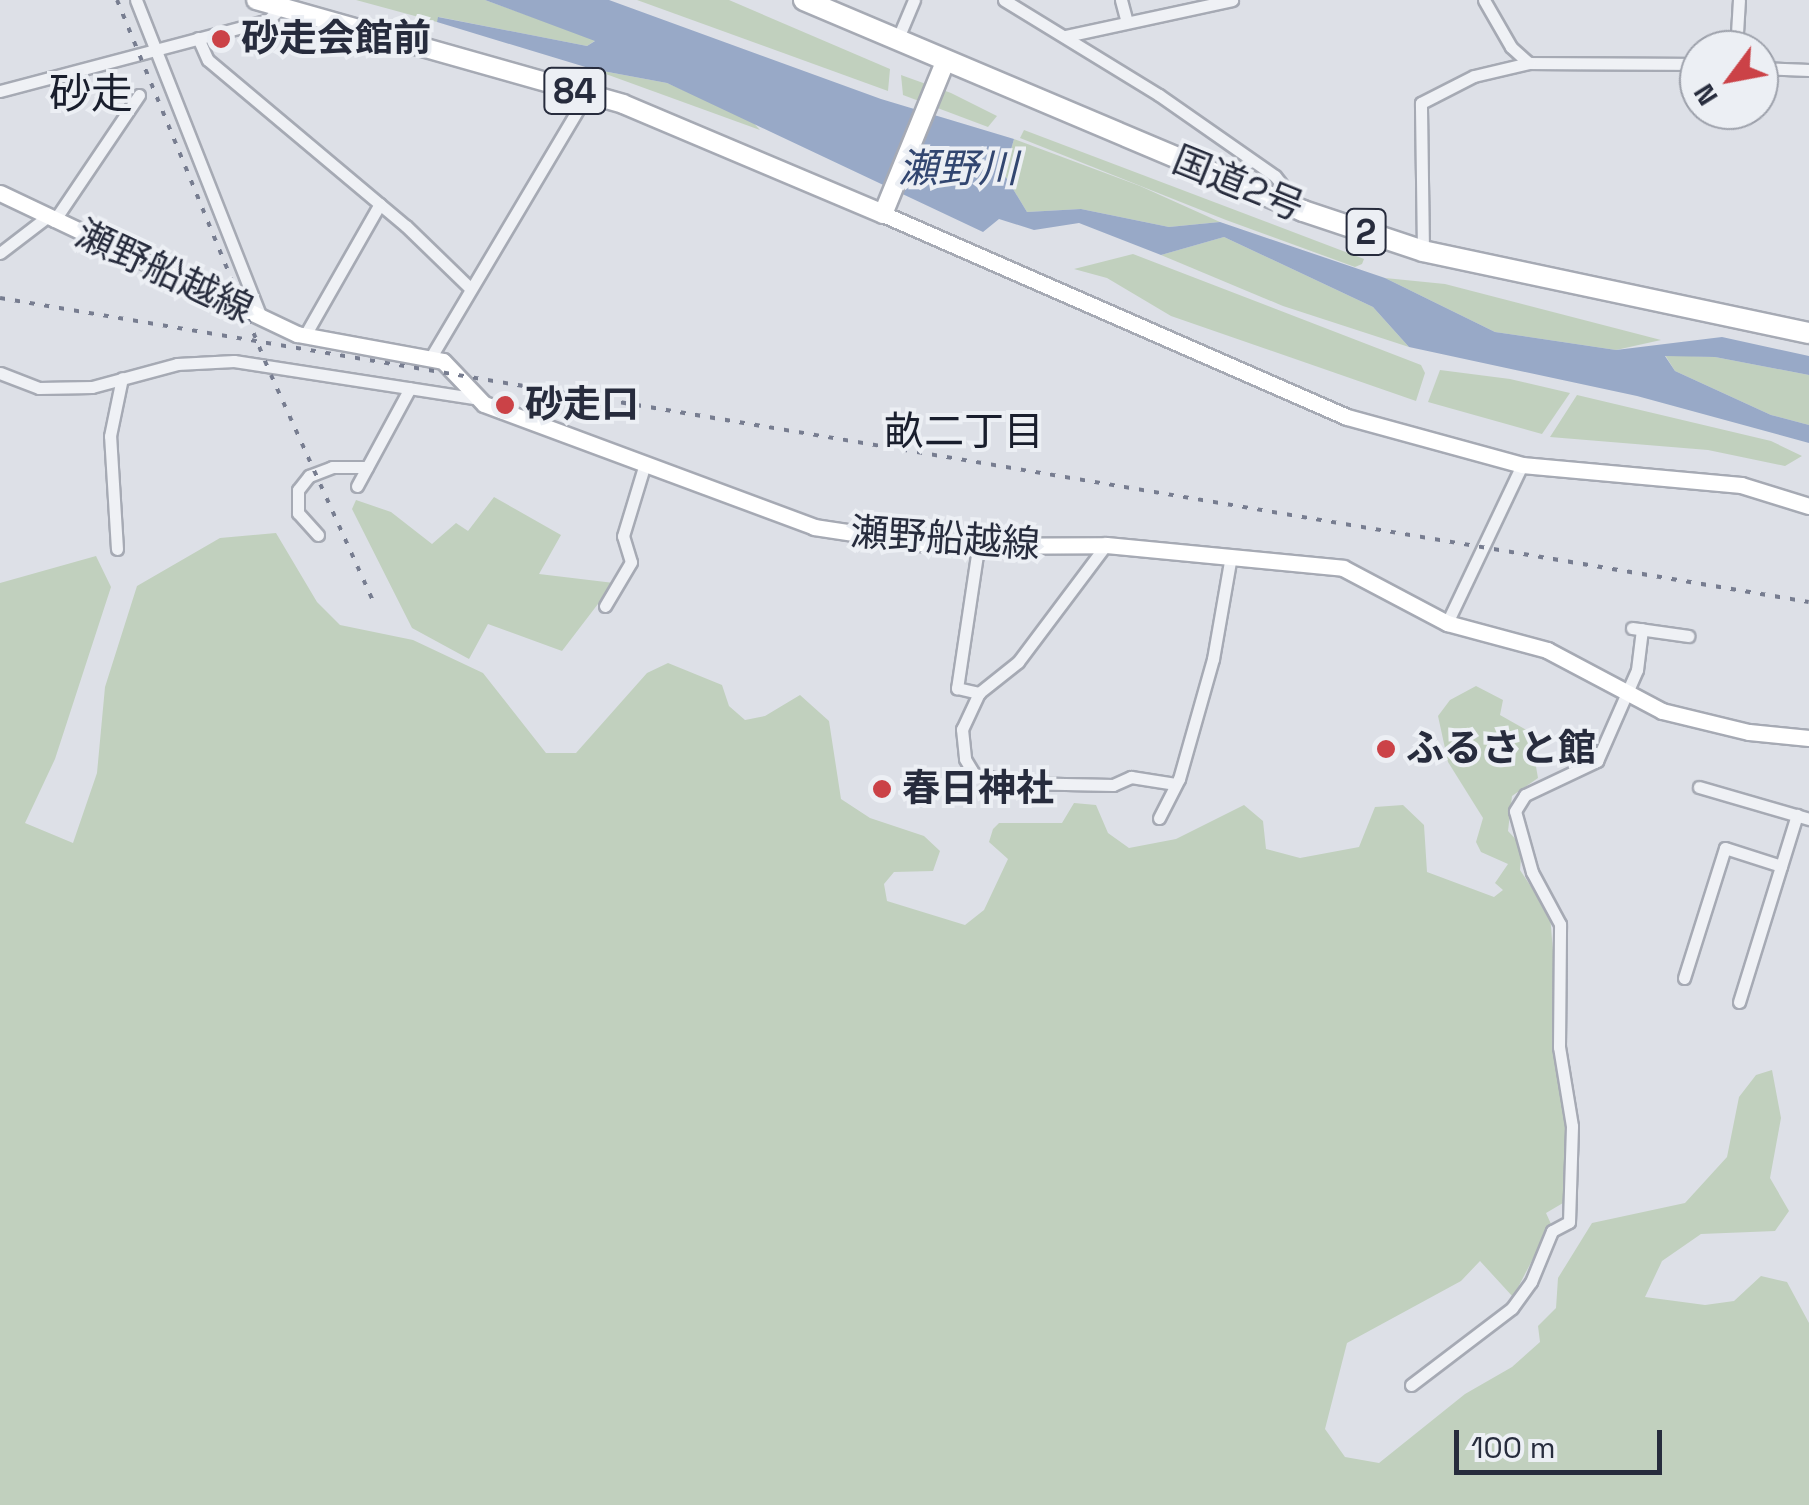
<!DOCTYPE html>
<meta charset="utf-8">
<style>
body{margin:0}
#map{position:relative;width:1809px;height:1505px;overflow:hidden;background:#dde0e7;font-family:"Space Grotesk","Noto Sans JP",sans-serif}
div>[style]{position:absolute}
.green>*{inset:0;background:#c1d0be}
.water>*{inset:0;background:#98a9c7}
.roads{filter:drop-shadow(2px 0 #a6aab4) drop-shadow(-2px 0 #a6aab4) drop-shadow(0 2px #a6aab4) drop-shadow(0 -2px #a6aab4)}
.street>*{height:11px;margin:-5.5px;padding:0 5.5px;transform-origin:5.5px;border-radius:5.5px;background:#eff1f5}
.secondary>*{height:15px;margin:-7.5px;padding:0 7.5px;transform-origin:7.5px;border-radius:7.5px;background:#fff}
.primary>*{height:18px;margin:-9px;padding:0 9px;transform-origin:9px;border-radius:9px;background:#fff}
.highway>*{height:20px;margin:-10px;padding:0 10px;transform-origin:10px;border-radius:10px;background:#fff}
.rail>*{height:4px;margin-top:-2px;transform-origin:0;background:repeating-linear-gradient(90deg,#777d90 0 5px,transparent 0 15px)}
.dots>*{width:28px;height:28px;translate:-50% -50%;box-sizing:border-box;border:5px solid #eceff4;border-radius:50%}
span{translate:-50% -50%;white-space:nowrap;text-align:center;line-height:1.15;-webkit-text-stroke:8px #eceff4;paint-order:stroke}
.shield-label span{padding:2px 8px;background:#eceff4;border:2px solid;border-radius:8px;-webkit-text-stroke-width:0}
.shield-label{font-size:35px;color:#272c3d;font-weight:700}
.poi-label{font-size:38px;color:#272c3d;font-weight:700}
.left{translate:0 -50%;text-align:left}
.street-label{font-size:38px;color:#272c3d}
.water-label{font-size:40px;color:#324670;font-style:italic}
.neighbourhood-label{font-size:40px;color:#191e2d}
.quarter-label{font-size:42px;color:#191e2d}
.north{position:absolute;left:1679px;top:30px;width:100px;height:100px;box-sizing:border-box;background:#eceff4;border:2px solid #9da1ab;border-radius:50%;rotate:238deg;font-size:28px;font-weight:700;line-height:40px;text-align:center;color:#272c3d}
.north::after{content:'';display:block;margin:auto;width:35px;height:45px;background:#cb4247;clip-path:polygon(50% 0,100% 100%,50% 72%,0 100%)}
.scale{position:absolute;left:1454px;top:1430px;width:208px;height:45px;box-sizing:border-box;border:5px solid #272c3d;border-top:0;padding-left:12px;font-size:30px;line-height:35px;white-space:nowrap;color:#272c3d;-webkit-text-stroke:8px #eceff4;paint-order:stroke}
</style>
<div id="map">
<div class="green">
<i style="clip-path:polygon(356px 0,485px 0,596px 40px,587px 46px,439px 17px,437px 22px)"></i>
<i style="clip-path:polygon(637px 0,729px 0,890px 69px,888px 91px)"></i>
<i style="clip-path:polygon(592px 69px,667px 83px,750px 119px,760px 130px)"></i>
<i style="clip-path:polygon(901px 75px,951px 93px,997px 116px,988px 127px,903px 95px)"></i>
<i style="clip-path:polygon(1024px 130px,1364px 259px,1362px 264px,1355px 267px,1226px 220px,1020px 138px)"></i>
<i style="clip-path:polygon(1014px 139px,1140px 186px,1220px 222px,1169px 227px,1081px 209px,1027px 212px,1004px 174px)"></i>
<i style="clip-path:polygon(1224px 237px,1373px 307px,1409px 347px,1283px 306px,1161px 255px)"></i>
<i style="clip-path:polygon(1133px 254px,1421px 365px,1425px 373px,1416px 401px,1171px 316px,1107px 278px,1074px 269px)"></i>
<i style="clip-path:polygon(1385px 278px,1445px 284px,1661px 340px,1616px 350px,1495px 332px)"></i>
<i style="clip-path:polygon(1665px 355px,1715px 357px,1809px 375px,1809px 425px,1771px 415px,1675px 371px)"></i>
<i style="clip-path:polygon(1440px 370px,1510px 379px,1570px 393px,1542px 434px,1428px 402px)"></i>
<i style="clip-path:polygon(1577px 395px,1771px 441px,1802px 456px,1785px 466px,1708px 450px,1550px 437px)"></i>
<i style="clip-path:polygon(494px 497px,561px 535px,539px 574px,614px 583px,562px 651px,488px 624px,469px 659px,412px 628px,352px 509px,356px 500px,391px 512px,432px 544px,456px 523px,468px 531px)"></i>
<i style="clip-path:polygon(276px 533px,317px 602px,340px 625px,413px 640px,483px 673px,546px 753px,576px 753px,647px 673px,668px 663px,722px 685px,729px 706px,745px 720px,765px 716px,800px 695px,829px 721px,841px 799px,870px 818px,924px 836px,940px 851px,933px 871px,894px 872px,884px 884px,887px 901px,965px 925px,984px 910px,1008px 859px,989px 842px,993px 829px,999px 823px,1062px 823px,1074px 803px,1096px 805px,1108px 833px,1129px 848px,1176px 839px,1244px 805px,1263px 821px,1266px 849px,1300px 858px,1359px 847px,1375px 807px,1403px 805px,1424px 825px,1427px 872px,1494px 897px,1503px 890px,1495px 883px,1508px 864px,1481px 852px,1476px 842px,1483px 818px,1448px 762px,1438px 716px,1450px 700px,1476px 686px,1503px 700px,1500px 715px,1530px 732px,1538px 778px,1512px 796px,1508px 831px,1522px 846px,1520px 870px,1550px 915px,1568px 1132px,1563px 1203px,1546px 1213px,1551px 1224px,1513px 1297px,1480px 1261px,1461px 1281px,1347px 1343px,1325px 1429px,1345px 1457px,1379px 1463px,1465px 1394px,1512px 1367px,1540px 1342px,1538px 1326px,1556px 1308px,1558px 1278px,1592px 1223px,1685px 1203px,1727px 1157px,1739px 1097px,1756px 1075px,1772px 1070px,1781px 1118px,1770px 1178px,1789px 1211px,1775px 1231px,1701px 1234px,1662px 1261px,1645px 1297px,1705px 1305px,1734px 1301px,1761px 1276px,1787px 1282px,1809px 1323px,1809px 1505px,0 1505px,0 583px,96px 556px,111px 587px,55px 759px,25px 823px,73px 843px,97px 773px,105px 687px,137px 586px,220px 538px)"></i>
</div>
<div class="water">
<i style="clip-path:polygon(485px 0,609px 0,881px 99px,1014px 139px,1004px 174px,1027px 212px,1081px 209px,1169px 227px,1220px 222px,1385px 278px,1495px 332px,1616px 350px,1722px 337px,1809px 356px,1809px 375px,1715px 357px,1665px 356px,1675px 371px,1771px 415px,1809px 425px,1809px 443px,1637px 396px,1409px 347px,1373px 307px,1224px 237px,1161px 255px,1079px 223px,1034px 230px,999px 219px,983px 232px,667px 83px,592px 69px,437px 22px,438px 17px,587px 46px,595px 41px)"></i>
</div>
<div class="roads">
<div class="street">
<i style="left:136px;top:0;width:341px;rotate:68.5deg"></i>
<i style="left:1004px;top:0;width:182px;rotate:31.5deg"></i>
<i style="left:1159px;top:95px;width:141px;rotate:34.9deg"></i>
<i style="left:1275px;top:176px;width:37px;rotate:52deg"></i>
<i style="left:1121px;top:0;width:23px;rotate:75deg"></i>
<i style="left:1484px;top:0;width:54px;rotate:60.1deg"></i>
<i style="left:1511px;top:47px;width:24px;rotate:42deg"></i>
<i style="left:1529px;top:63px;width:170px;rotate:0.3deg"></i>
<i style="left:1066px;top:36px;width:170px;rotate:-12.2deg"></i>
<i style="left:198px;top:38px;width:24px;rotate:66deg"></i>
<i style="left:208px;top:60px;width:258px;rotate:40deg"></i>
<i style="left:406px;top:226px;width:89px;rotate:44.1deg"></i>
<i style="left:898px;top:38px;width:41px;rotate:-67.2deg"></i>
<i style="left:1736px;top:50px;width:50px;rotate:-86.6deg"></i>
<i style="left:1759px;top:68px;width:50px;rotate:2.3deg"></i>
<i style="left:0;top:91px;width:277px;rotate:-14.8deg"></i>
<i style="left:268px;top:20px;width:16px;rotate:-43deg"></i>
<i style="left:54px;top:221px;width:152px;rotate:-56deg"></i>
<i style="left:1423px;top:251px;width:148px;rotate:-90.8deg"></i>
<i style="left:1421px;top:103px;width:59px;rotate:-27deg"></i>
<i style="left:1474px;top:76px;width:57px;rotate:-13.3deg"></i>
<i style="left:0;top:253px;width:59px;rotate:-37.5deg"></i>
<i style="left:304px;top:337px;width:153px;rotate:-60.3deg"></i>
<i style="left:431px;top:357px;width:306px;rotate:-59.3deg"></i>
<i style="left:0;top:373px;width:42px;rotate:21deg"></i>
<i style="left:39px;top:388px;width:53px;rotate:-1.1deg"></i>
<i style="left:92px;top:387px;width:88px;rotate:-15.1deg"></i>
<i style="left:177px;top:364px;width:57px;rotate:-3deg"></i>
<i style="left:234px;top:361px;width:241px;rotate:8.8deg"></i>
<i style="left:357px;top:486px;width:111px;rotate:-61.6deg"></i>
<i style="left:318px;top:535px;width:30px;rotate:-132deg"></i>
<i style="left:298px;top:513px;width:23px;rotate:-90deg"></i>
<i style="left:298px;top:490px;width:18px;rotate:-52deg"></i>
<i style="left:309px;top:476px;width:25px;rotate:-21deg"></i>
<i style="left:332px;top:467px;width:35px"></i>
<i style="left:978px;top:548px;width:142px;rotate:98.5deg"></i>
<i style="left:957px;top:688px;width:23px;rotate:13deg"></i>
<i style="left:979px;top:693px;width:50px;rotate:-38.5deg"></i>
<i style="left:1018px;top:662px;width:146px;rotate:-53.1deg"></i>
<i style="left:117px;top:549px;width:113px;rotate:-93.5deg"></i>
<i style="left:110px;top:436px;width:59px;rotate:-78.3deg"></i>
<i style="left:605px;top:606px;width:51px;rotate:-59.4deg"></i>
<i style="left:631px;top:562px;width:27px;rotate:-107deg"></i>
<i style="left:623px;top:536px;width:72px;rotate:-73.1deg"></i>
<i style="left:1447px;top:623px;width:175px;rotate:-64.6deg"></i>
<i style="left:1632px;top:628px;width:57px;rotate:8.1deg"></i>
<i style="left:979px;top:693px;width:40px;rotate:115deg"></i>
<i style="left:962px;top:729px;width:30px;rotate:84deg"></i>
<i style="left:965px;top:759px;width:17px;rotate:59deg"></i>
<i style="left:974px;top:774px;width:44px;rotate:11.8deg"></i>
<i style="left:1017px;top:783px;width:96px;rotate:1.2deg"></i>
<i style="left:1113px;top:785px;width:20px;rotate:-24deg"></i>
<i style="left:1131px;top:777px;width:45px;rotate:9deg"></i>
<i style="left:1699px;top:787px;width:115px;rotate:16.2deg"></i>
<i style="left:1159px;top:818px;width:44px;rotate:-62.9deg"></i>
<i style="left:1179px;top:779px;width:125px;rotate:-74.2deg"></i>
<i style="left:1213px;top:659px;width:105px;rotate:-80.1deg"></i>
<i style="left:1684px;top:978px;width:136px;rotate:-72.5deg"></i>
<i style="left:1725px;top:848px;width:59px;rotate:17.8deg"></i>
<i style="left:1739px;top:1002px;width:196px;rotate:-72.8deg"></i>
<i style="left:1411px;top:1385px;width:127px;rotate:-37.3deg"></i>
<i style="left:1512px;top:1308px;width:32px;rotate:-54deg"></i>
<i style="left:1531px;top:1282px;width:55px;rotate:-67.6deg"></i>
<i style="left:1552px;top:1231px;width:19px;rotate:-28deg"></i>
<i style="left:1569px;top:1222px;width:96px;rotate:-88.2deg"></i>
<i style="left:1572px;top:1126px;width:80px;rotate:-99.3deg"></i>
<i style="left:1559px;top:1047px;width:123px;rotate:-89.5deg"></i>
<i style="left:1560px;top:924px;width:59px;rotate:-118.3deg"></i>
<i style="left:1532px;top:872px;width:63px;rotate:-105.6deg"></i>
<i style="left:1515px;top:811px;width:19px;rotate:-58deg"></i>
<i style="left:1525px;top:795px;width:80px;rotate:-25.3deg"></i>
<i style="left:1597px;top:761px;width:99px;rotate:-66.3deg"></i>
<i style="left:1637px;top:670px;width:41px;rotate:-83deg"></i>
</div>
<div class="secondary">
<i style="left:0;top:193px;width:329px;rotate:25.4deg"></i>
<i style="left:297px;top:334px;width:148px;rotate:10.5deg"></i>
<i style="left:443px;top:361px;width:59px;rotate:46.4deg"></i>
<i style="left:484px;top:404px;width:352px;rotate:20.4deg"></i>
<i style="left:814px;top:527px;width:127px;rotate:8.6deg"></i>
<i style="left:940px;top:546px;width:166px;rotate:-0.3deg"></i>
<i style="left:1106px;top:545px;width:238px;rotate:5.5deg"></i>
<i style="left:1343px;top:568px;width:118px;rotate:27.9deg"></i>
<i style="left:1447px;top:623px;width:104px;rotate:15.1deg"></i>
<i style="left:1547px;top:650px;width:130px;rotate:27.9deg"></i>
<i style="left:1662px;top:711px;width:89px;rotate:13.6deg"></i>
<i style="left:1749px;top:732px;width:60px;rotate:5.7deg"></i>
<i style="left:883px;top:214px;width:506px;rotate:23.63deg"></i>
<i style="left:1347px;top:417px;width:181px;rotate:15.3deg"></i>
<i style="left:1522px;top:465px;width:220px;rotate:5.2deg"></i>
<i style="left:1741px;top:485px;width:71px;rotate:17.2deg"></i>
</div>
<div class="primary">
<i style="left:256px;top:0;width:381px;rotate:15.8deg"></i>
<i style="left:623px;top:104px;width:282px;rotate:22.9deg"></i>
<i style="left:883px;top:214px;width:166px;rotate:-67.8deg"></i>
</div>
<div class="highway">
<i style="left:804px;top:0;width:542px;rotate:22.92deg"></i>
<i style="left:1303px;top:211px;width:126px;rotate:18.4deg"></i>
<i style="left:1423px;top:251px;width:395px;rotate:12deg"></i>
</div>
</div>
<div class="rail">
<i style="left:117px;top:0;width:405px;rotate:67.7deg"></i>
<i style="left:271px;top:375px;width:248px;rotate:65.7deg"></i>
<i style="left:0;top:298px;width:1834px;rotate:9.54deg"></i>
</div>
<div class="dots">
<i style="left:221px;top:39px;background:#cb4247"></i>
<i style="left:505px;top:405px;background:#cb4247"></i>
<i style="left:1386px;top:749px;background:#cb4247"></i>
<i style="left:882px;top:789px;background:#cb4247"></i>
</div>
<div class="shield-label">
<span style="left:575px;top:91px">84</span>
<span style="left:1366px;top:232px">2</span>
</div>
<div class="poi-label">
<span class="left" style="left:241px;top:39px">砂走会館前</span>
<span class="left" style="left:525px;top:405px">砂走口</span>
<span class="left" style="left:1406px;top:749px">ふるさと館</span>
<span class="left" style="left:902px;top:789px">春日神社</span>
</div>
<div class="street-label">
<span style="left:1238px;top:184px;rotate:22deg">国道2号</span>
<span style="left:164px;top:272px;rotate:25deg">瀬野船越線</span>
<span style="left:945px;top:539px;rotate:4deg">瀬野船越線</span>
</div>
<div class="water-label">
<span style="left:958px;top:169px">瀬野川</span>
</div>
<div class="neighbourhood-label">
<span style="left:964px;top:432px">畝二丁目</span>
</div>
<div class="quarter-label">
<span style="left:91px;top:94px">砂走</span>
</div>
<div class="north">N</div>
<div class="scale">100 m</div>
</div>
